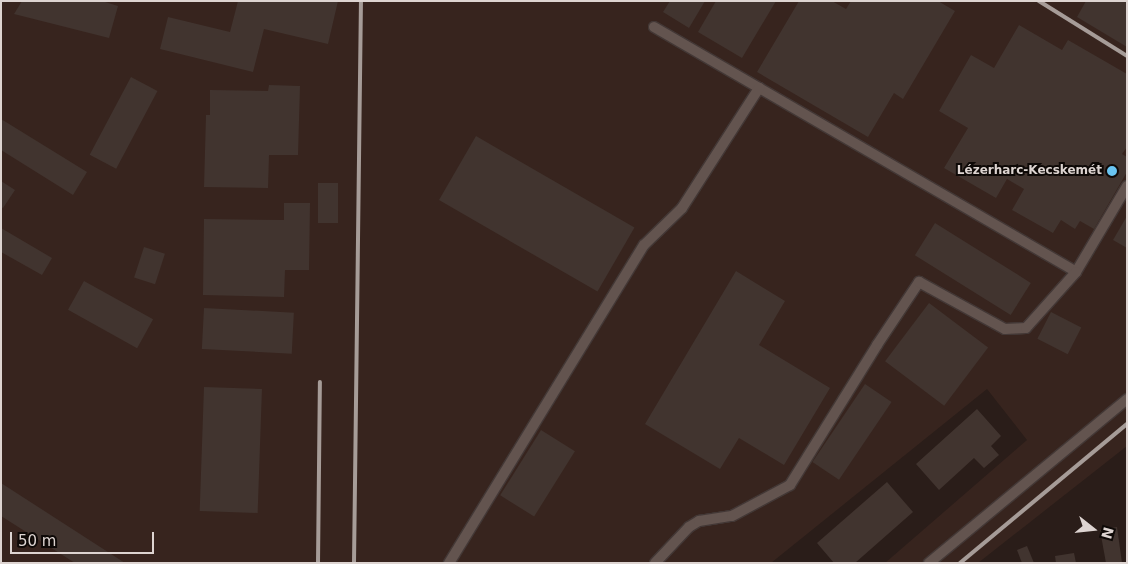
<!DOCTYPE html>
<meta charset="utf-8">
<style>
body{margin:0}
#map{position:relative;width:1128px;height:564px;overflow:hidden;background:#2a1d19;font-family:"DejaVu Sans",sans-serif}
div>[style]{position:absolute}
.built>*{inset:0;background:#37241e}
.building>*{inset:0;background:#41342f;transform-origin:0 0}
.roads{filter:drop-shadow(1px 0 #433836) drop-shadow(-1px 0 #433836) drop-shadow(0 1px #433836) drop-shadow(0 -1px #433836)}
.service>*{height:10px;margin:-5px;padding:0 5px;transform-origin:5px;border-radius:5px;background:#63544f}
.rail>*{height:4px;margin:-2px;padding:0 2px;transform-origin:2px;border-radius:2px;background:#a69c98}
.dots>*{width:14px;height:14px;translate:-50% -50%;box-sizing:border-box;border:2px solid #0e0907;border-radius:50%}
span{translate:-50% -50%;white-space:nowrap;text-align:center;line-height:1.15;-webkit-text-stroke:4px #0e0907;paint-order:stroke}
.poi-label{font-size:12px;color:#ddd4d1;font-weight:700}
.right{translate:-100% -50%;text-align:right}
.frame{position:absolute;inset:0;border:2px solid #ddd4d1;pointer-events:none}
.north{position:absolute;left:1068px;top:504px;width:50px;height:50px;-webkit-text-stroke:4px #0e0907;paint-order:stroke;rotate:106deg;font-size:14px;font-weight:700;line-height:20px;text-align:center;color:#ddd4d1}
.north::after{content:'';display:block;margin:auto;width:18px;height:22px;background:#ddd4d1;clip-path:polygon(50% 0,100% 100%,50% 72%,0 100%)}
.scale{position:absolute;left:10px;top:532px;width:144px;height:22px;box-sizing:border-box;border:2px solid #ddd4d1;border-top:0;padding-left:6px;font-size:15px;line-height:18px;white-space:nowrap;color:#ddd4d1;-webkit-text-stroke:4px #0e0907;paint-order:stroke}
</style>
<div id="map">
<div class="built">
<i style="clip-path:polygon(1px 1px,1127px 1px,1127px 446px,978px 563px,885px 563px,1027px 440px,987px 389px,771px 563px,1px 563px)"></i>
</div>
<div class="building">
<i style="clip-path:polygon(22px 1px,102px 1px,118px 6px,109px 38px,14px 14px)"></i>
<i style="clip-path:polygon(238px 1px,338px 1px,328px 44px,264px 29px,253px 72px,160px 49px,168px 17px,230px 32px)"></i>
<i style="clip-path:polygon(670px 1px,705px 1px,689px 28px,663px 12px)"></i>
<i style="clip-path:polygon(716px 1px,776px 1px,742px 58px,698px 32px)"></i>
<i style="clip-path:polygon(799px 1px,832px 1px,846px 9px,851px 1px,938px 1px,955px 11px,903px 99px,894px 93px,868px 137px,757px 72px)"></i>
<i style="clip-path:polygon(1086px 1px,1127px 1px,1127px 47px,1077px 17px)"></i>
<i style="clip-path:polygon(1019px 25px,1062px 50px,1068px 40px,1127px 74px,1127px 147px,1122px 154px,1127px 157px,1127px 172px,1094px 229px,1080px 221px,1075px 229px,1061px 220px,1053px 233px,1012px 210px,1024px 189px,1007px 179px,996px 198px,944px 168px,968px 128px,939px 111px,971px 55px,994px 68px)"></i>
<i style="left:131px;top:77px;width:30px;height:88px;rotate:28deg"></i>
<i style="clip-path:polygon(269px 85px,300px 86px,298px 155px,269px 155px,268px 188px,204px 187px,206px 115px,210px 115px,210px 90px,268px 91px)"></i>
<i style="clip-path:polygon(1px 119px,87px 172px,73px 195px,1px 150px)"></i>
<i style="left:476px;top:136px;width:183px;height:74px;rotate:30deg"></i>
<i style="clip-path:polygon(1px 181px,15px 190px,3px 208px,1px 207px)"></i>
<i style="left:318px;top:183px;width:20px;height:40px"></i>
<i style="clip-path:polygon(284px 203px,310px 203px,309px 270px,285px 270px,284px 297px,203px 295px,204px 219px,284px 220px)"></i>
<i style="clip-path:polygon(1127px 216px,1127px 248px,1113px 240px)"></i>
<i style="left:935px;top:223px;width:113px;height:38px;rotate:32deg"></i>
<i style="clip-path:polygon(1px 228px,52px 258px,42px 275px,1px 252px)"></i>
<i style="left:144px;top:247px;width:22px;height:32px;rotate:18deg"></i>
<i style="clip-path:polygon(736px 271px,785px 301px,759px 345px,830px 388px,784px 465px,739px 438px,720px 469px,645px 424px)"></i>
<i style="left:84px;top:281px;width:79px;height:33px;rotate:29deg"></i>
<i style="left:929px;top:303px;width:74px;height:73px;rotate:37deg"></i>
<i style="left:204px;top:308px;width:90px;height:41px;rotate:3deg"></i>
<i style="left:1051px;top:312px;width:34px;height:30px;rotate:27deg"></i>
<i style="left:865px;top:384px;width:32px;height:94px;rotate:34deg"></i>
<i style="left:204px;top:387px;width:58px;height:124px;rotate:2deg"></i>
<i style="clip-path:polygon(977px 409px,1001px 436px,991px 446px,999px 455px,984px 468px,974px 458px,939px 490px,916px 464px)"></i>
<i style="left:541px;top:430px;width:40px;height:77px;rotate:32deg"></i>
<i style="clip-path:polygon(887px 482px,913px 512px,855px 563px,834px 563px,817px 543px)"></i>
<i style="clip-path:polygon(1px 483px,125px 563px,75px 563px,1px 516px)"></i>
<i style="clip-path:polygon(1117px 527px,1122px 563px,1106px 563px,1100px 530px)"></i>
<i style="clip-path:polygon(1027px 546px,1034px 563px,1022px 563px,1017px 550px)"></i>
<i style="clip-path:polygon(1074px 553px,1076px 563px,1056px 563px,1055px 556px)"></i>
</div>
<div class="roads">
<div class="service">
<i style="left:654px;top:27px;width:488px;rotate:30.1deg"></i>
<i style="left:1076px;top:272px;width:100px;rotate:-59.3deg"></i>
<i style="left:449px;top:563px;width:373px;rotate:-58.5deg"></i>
<i style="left:644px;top:245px;width:53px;rotate:-44.2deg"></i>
<i style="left:682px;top:208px;width:143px;rotate:-57.3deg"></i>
<i style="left:655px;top:563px;width:50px;rotate:-46.6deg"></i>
<i style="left:689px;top:527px;width:12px;rotate:-31deg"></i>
<i style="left:699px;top:521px;width:33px;rotate:-9deg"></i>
<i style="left:732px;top:516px;width:66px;rotate:-28.1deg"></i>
<i style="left:790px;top:485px;width:165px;rotate:-58.1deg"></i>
<i style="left:877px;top:345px;width:76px;rotate:-56.3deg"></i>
<i style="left:919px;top:282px;width:98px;rotate:28.7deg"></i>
<i style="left:1005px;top:329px;width:21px;rotate:-3deg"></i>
<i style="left:1026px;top:328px;width:75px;rotate:-48.2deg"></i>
<i style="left:929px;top:563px;width:257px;rotate:-39.6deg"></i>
</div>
</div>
<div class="rail">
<i style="left:1039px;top:1px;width:104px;rotate:32deg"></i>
<i style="left:318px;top:563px;width:181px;rotate:-89.4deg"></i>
<i style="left:354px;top:563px;width:562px;rotate:-89.29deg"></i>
<i style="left:960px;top:563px;width:217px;rotate:-39.8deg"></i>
</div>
<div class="dots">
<i style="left:1112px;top:171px;background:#69c4f1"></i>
</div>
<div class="poi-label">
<span class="right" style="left:1102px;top:171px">Lézerharc-Kecskemét</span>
</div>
<div class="frame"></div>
<div class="north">N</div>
<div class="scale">50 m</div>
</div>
